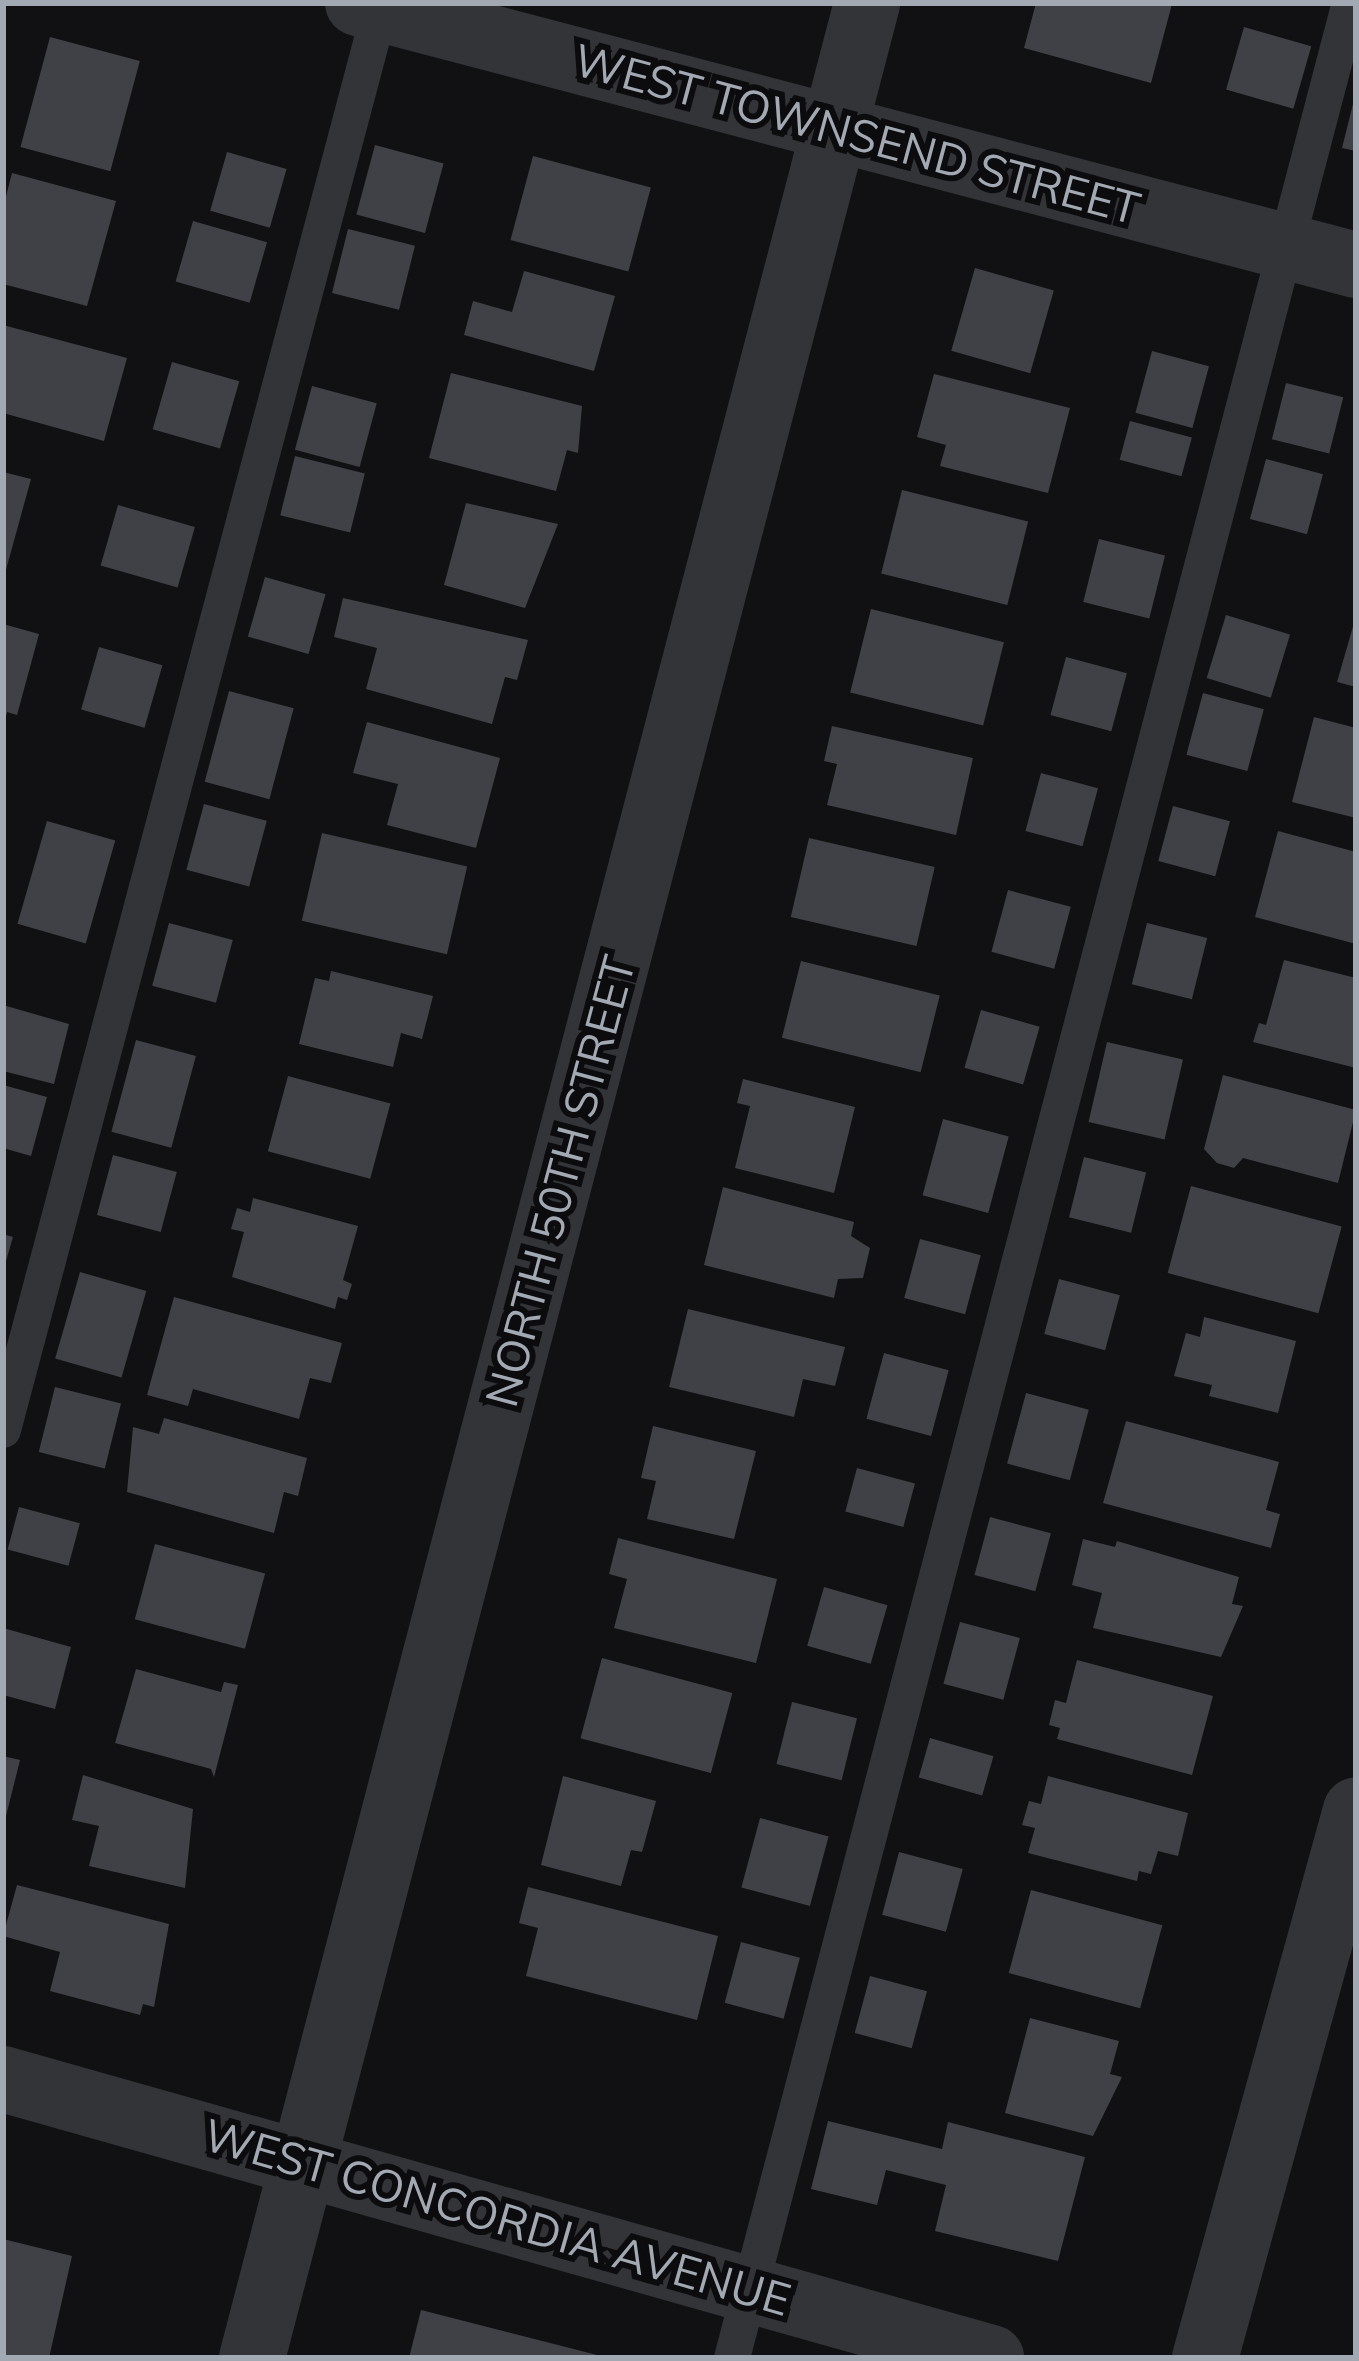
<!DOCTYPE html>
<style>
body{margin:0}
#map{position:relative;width:1359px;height:2361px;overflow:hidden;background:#111113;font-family:Mulish,sans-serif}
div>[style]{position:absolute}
.building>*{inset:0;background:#404146;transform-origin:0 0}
.service>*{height:36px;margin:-18px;padding:0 18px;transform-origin:18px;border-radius:18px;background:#323438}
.minor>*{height:66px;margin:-33px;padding:0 33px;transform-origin:33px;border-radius:33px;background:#323438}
span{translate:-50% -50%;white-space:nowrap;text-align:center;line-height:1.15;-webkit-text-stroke:12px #0c0c0e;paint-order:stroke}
.street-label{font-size:45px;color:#a3a9b3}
.frame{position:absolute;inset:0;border:6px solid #a3a9b3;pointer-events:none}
</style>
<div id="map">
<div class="building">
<i style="clip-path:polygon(1036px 3px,1172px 4px,1151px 83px,1024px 48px)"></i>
<i style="left:1244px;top:27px;width:70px;height:65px;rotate:16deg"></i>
<i style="left:50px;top:37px;width:93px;height:114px;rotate:15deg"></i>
<i style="clip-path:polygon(1356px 92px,1356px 151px,1342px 148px)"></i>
<i style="left:375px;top:145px;width:71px;height:72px;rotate:15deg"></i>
<i style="left:227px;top:152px;width:62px;height:61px;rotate:16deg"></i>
<i style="left:533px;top:156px;width:122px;height:87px;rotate:15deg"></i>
<i style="clip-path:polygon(12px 173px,116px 201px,87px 306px,3px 284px,3px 208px)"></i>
<i style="left:193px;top:221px;width:77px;height:63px;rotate:16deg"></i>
<i style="left:348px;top:229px;width:69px;height:66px;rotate:14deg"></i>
<i style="left:975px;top:268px;width:82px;height:86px;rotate:16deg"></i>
<i style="clip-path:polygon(524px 271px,615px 296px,594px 371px,464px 335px,473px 301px,512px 312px)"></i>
<i style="clip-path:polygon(3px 325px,127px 358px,104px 441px,3px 413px)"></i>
<i style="left:1152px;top:351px;width:59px;height:64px;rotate:15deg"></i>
<i style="left:172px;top:362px;width:70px;height:70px;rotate:16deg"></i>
<i style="clip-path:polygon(451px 373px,582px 406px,578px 453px,567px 450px,556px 491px,429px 458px)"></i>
<i style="clip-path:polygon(934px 374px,1070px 408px,1048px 493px,940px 466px,946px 445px,917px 437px)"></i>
<i style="left:1286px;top:383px;width:59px;height:58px;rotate:14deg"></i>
<i style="left:312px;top:386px;width:67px;height:66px;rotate:15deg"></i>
<i style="left:1130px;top:421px;width:64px;height:40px;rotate:15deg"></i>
<i style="left:295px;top:456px;width:72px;height:61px;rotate:14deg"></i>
<i style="left:1266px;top:459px;width:59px;height:62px;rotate:15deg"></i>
<i style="clip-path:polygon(3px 472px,31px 479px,4px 577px,3px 577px)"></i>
<i style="left:902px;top:490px;width:130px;height:86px;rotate:14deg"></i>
<i style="clip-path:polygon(466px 503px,558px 524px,525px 608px,444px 585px)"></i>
<i style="left:118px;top:505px;width:80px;height:63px;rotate:16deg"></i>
<i style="left:1099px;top:539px;width:68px;height:65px;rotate:14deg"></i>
<i style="left:265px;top:577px;width:63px;height:62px;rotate:16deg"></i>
<i style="clip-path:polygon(343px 598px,528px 640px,517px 680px,505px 677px,492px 724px,366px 689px,377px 648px,334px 637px)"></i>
<i style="left:871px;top:609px;width:137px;height:86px;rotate:14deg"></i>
<i style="left:1226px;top:615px;width:67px;height:66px;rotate:17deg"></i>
<i style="clip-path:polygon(1356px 616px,1356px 687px,1337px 682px)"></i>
<i style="clip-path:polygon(3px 624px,39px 634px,17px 715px,7px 712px,5px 721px)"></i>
<i style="left:99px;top:647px;width:66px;height:65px;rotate:16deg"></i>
<i style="left:1066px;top:657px;width:63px;height:60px;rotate:15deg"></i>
<i style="left:229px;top:691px;width:67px;height:94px;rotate:15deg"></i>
<i style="left:1203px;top:693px;width:63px;height:64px;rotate:15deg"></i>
<i style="clip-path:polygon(1314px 717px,1356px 728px,1356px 818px,1292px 802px)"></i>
<i style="clip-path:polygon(367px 722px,500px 758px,476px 848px,387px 825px,398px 784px,353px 773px)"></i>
<i style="clip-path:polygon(832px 726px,973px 758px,956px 835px,827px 805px,837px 764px,824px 761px)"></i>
<i style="left:1041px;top:773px;width:59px;height:60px;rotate:15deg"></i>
<i style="left:204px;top:804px;width:65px;height:68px;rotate:15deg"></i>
<i style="left:1173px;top:806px;width:59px;height:57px;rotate:15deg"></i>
<i style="left:47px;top:821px;width:71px;height:107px;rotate:16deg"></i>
<i style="clip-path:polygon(1278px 831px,1356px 852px,1356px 944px,1255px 917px)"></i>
<i style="left:322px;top:833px;width:149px;height:90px;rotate:13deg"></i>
<i style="left:809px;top:838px;width:129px;height:81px;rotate:13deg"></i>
<i style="left:1008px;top:890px;width:65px;height:64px;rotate:15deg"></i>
<i style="left:169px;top:923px;width:66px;height:65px;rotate:15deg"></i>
<i style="left:1147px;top:923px;width:62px;height:63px;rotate:14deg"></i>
<i style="clip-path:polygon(1284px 960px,1356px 978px,1356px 1068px,1253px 1042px,1259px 1023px,1266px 1025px)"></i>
<i style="left:801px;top:961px;width:143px;height:79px;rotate:14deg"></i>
<i style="clip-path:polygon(331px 971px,433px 996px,422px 1039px,401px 1033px,393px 1067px,299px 1044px,315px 978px,329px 981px)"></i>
<i style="clip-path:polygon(3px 1005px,69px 1024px,54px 1084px,3px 1071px)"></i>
<i style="left:981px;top:1010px;width:61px;height:60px;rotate:16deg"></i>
<i style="left:136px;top:1040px;width:62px;height:95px;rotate:15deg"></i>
<i style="left:1107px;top:1042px;width:78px;height:82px;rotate:13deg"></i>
<i style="clip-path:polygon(1223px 1075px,1356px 1110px,1338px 1183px,1243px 1158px,1234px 1168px,1217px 1163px,1204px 1149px)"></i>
<i style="left:288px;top:1076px;width:106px;height:78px;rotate:15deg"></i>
<i style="clip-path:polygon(743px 1079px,855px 1107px,834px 1193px,735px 1168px,750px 1106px,737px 1103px)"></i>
<i style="clip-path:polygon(3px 1085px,47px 1097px,31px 1156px,3px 1148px)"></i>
<i style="left:943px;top:1119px;width:68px;height:79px;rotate:15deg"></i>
<i style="left:113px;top:1155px;width:66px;height:62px;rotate:15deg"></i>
<i style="left:1084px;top:1157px;width:64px;height:62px;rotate:14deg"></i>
<i style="left:1191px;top:1186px;width:156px;height:90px;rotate:15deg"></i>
<i style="clip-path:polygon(723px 1187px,854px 1222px,851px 1236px,870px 1248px,863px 1278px,838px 1279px,834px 1298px,704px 1265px)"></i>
<i style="clip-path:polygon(253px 1198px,358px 1226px,343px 1280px,352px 1284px,347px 1300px,338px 1297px,335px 1309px,232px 1277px,244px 1232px,231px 1229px,237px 1208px,250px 1212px)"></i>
<i style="clip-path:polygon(3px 1234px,13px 1237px,4px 1268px,3px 1268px)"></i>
<i style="left:920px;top:1239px;width:63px;height:61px;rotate:15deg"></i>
<i style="left:80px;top:1272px;width:69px;height:90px;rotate:16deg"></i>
<i style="left:1059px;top:1279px;width:63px;height:57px;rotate:15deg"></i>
<i style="clip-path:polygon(174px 1297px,342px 1343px,331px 1383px,310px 1378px,299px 1419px,193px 1389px,188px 1406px,147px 1395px)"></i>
<i style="clip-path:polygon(688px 1309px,845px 1347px,835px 1386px,803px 1379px,794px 1417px,669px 1387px)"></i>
<i style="clip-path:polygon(1204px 1317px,1296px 1341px,1278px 1413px,1209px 1396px,1212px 1385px,1174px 1376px,1186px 1333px,1200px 1337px)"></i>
<i style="left:884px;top:1353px;width:67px;height:68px;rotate:15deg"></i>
<i style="left:55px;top:1387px;width:68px;height:67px;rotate:14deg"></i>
<i style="left:1026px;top:1393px;width:65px;height:73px;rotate:15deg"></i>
<i style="clip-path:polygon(164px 1418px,307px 1458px,298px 1496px,284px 1492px,274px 1533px,127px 1492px,133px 1427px,159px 1434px)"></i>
<i style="clip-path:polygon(1126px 1421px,1279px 1462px,1266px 1510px,1280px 1514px,1271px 1548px,1103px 1503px)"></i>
<i style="clip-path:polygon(653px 1426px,756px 1451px,734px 1539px,647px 1519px,656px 1481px,641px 1478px)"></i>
<i style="left:857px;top:1468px;width:60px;height:45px;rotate:15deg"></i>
<i style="left:19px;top:1507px;width:63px;height:44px;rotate:15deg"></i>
<i style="left:990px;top:1517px;width:63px;height:60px;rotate:15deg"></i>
<i style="clip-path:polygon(618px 1538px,777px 1579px,756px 1663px,614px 1628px,627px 1579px,609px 1574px)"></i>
<i style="clip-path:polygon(1083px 1539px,1115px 1547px,1117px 1541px,1239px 1577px,1232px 1604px,1243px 1606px,1221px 1657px,1093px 1628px,1102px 1593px,1072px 1585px)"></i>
<i style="left:155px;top:1544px;width:114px;height:78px;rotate:15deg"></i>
<i style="left:824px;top:1587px;width:66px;height:61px;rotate:16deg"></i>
<i style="left:960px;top:1622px;width:62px;height:64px;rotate:15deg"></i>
<i style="clip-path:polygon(3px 1628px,71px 1647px,55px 1709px,3px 1695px)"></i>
<i style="left:602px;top:1658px;width:135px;height:83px;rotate:15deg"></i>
<i style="clip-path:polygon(1077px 1660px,1213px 1696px,1192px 1775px,1057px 1739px,1060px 1728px,1049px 1725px,1055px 1700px,1066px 1703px)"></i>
<i style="clip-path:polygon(136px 1669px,221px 1692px,224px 1682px,238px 1685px,214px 1777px,211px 1769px,115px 1743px)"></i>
<i style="left:792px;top:1702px;width:67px;height:64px;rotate:14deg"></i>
<i style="left:930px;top:1738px;width:66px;height:41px;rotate:16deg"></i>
<i style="clip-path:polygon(3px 1756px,20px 1760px,5px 1820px,3px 1820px)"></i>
<i style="clip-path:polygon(83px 1775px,193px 1809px,185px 1888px,89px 1866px,99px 1826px,72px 1820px)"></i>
<i style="clip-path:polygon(563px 1776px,656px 1801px,642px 1852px,631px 1850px,621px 1886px,541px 1865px)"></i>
<i style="clip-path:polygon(1048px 1776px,1188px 1813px,1178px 1856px,1158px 1851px,1151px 1874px,1139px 1871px,1137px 1881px,1028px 1853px,1035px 1828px,1022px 1825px,1029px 1801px,1041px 1804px)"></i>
<i style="left:760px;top:1818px;width:71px;height:72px;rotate:15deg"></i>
<i style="left:899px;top:1852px;width:66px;height:65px;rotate:15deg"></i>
<i style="clip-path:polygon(17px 1885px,169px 1924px,154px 2007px,143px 2004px,140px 2015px,50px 1991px,60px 1952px,3px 1936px)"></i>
<i style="clip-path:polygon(528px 1887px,718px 1936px,697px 2020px,526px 1976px,538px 1928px,519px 1923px)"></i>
<i style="left:1031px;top:1890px;width:136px;height:86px;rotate:15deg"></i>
<i style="left:741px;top:1942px;width:61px;height:63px;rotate:15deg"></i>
<i style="left:870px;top:1976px;width:59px;height:59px;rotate:15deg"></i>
<i style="clip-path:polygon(1030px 2018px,1119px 2041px,1110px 2074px,1122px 2077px,1093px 2136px,1005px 2113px)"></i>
<i style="clip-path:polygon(828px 2121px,942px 2149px,948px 2122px,1085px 2157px,1058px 2261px,935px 2231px,946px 2185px,886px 2170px,877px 2205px,811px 2189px)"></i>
<i style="clip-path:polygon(3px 2239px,72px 2256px,49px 2358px,3px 2356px)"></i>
<i style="clip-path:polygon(421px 2310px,601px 2356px,601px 2358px,409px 2358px)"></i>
</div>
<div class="service">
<i style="left:3px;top:1430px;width:1470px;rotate:-75.14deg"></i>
<i style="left:732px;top:2358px;width:2435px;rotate:-75.3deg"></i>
</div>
<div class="minor">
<i style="left:358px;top:3px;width:1032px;rotate:14.71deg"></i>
<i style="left:3px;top:2079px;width:1027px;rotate:15.77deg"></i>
<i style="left:252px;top:2358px;width:2434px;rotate:-75.36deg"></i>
<i style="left:1205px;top:2358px;width:568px;rotate:-74.59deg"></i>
</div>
<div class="street-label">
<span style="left:857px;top:134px;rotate:15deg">WEST TOWNSEND STREET</span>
<span style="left:560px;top:1181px;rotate:-75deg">NORTH 50TH STREET</span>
<span style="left:497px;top:2217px;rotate:16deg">WEST CONCORDIA AVENUE</span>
</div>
<div class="frame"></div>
</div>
